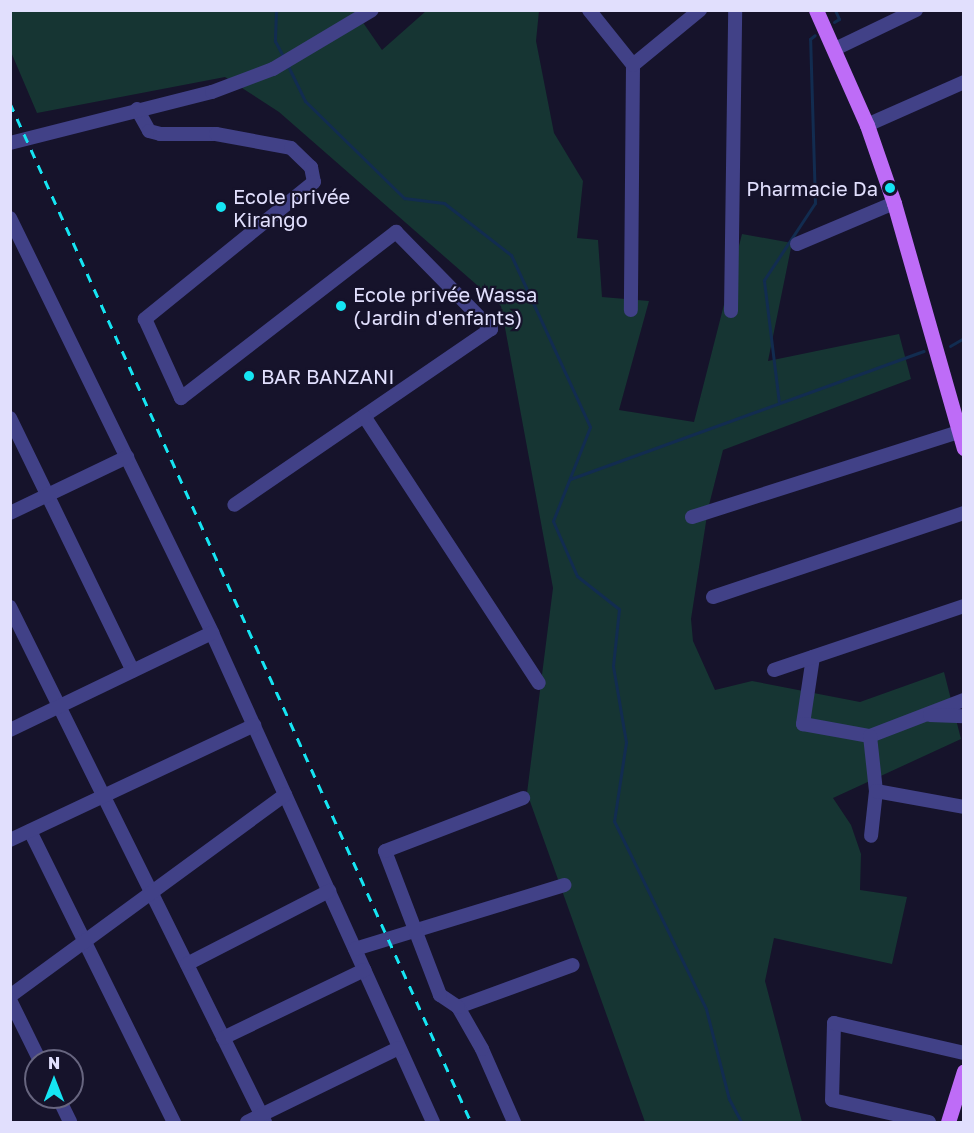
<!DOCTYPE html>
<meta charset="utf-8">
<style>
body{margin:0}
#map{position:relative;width:974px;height:1133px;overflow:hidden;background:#16132b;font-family:"Golos Text",sans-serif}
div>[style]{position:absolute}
.green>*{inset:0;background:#163533}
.stream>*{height:3px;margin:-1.5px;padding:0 1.5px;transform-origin:1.5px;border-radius:1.5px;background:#122c50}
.minor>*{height:14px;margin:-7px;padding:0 7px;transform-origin:7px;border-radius:7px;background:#414187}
.major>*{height:15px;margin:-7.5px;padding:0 7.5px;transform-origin:7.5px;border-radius:7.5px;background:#be6cf7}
.rail>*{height:3px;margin-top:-1.5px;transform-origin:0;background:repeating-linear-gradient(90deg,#15e5f3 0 9px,transparent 0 17px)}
.dots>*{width:16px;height:16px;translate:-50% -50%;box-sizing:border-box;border:3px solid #16132b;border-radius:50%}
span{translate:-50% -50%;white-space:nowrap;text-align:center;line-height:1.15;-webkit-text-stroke:4.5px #16132b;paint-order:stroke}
.poi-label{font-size:20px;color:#e1dffd}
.right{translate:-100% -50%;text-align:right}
.left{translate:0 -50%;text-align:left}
.frame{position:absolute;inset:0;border:12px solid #e1dffd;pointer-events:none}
.north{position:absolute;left:24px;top:1049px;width:60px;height:60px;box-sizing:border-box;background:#16132b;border:2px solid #67657f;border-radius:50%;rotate:0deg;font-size:16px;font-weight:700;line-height:24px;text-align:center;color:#e1dffd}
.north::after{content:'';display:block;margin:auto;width:21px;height:27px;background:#15e5f3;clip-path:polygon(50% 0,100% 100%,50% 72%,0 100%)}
</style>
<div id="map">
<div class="green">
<i style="clip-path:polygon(10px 11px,355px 11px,382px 50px,426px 11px,539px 11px,536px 41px,554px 133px,583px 181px,577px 238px,598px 240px,602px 297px,649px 301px,619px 410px,694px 422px,742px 234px,792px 243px,768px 361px,899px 334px,911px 379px,723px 450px,708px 509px,691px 619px,693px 641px,715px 690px,752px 681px,860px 702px,944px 672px,961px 739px,833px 798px,851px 825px,861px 854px,860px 890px,907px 897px,892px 964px,774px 938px,765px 981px,802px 1122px,645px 1122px,527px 793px,553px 588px,501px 306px,279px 112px,225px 77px,37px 113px,11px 52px)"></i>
</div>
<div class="stream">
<i style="left:276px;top:10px;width:31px;rotate:92deg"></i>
<i style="left:275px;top:41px;width:19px;rotate:62deg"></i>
<i style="left:834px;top:22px;width:6px;rotate:-31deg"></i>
<i style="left:839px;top:19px;width:10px;rotate:-114deg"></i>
<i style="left:288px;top:66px;width:39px;rotate:64deg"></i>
<i style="left:305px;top:101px;width:139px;rotate:44.4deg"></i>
<i style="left:404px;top:198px;width:40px;rotate:7.1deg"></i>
<i style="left:444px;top:203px;width:85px;rotate:37.8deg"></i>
<i style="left:511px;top:255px;width:189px;rotate:65.3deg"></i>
<i style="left:590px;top:427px;width:101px;rotate:111.5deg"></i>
<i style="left:553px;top:521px;width:60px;rotate:66.4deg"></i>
<i style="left:577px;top:576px;width:53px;rotate:38.2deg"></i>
<i style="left:619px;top:609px;width:57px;rotate:96deg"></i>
<i style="left:613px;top:666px;width:77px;rotate:80.3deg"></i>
<i style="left:626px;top:742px;width:80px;rotate:98.6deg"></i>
<i style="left:614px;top:821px;width:209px;rotate:63.9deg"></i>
<i style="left:706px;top:1009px;width:93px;rotate:75.7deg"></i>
<i style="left:729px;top:1099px;width:26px;rotate:62deg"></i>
<i style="left:950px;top:346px;width:16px;rotate:-30deg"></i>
<i style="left:779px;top:403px;width:124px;rotate:-97deg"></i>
<i style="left:764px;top:280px;width:92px;rotate:-56.5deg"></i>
<i style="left:815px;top:203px;width:164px;rotate:-91.7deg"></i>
<i style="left:810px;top:39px;width:6px;rotate:-39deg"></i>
<i style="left:570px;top:479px;width:376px;rotate:-19.9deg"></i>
</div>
<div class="minor">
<i style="left:589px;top:10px;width:70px;rotate:51.3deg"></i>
<i style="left:633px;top:65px;width:245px;rotate:90.5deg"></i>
<i style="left:835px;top:49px;width:90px;rotate:-25.7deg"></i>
<i style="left:633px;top:65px;width:87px;rotate:-39.4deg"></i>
<i style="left:137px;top:109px;width:25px;rotate:61deg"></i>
<i style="left:149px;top:131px;width:11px;rotate:15deg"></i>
<i style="left:160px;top:134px;width:56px"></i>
<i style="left:216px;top:134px;width:76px;rotate:10.6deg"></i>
<i style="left:291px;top:148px;width:28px;rotate:44deg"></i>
<i style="left:311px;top:167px;width:15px;rotate:79deg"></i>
<i style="left:314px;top:182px;width:218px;rotate:141deg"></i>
<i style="left:145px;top:319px;width:87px;rotate:65.5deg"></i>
<i style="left:181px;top:398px;width:272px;rotate:-37.7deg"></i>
<i style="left:396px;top:232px;width:136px;rotate:45.6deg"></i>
<i style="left:491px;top:329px;width:311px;rotate:145.6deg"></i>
<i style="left:867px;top:125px;width:106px;rotate:-23.9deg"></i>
<i style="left:10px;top:143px;width:208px;rotate:-14.2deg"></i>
<i style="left:212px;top:92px;width:65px;rotate:-20.7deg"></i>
<i style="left:273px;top:69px;width:115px;rotate:-30.8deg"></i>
<i style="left:10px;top:218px;width:462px;rotate:64deg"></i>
<i style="left:212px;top:633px;width:537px;rotate:65.68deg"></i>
<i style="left:797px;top:244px;width:105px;rotate:-22.9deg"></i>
<i style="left:731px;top:311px;width:301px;rotate:-89.2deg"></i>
<i style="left:364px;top:416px;width:319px;rotate:56.8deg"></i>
<i style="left:10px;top:418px;width:281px;rotate:64.1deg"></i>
<i style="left:10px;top:513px;width:130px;rotate:-25.6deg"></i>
<i style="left:692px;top:517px;width:286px;rotate:-17.7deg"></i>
<i style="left:713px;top:597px;width:265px;rotate:-18.5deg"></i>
<i style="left:10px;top:607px;width:575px;rotate:63.66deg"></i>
<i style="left:813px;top:657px;width:68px;rotate:98.5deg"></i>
<i style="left:803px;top:724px;width:68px;rotate:10.2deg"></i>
<i style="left:870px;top:736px;width:101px;rotate:-21deg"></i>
<i style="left:774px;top:670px;width:200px;rotate:-18.6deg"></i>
<i style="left:930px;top:715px;width:34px;rotate:2deg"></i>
<i style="left:10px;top:730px;width:224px;rotate:-25.7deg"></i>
<i style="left:870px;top:736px;width:55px;rotate:83.8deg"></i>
<i style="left:876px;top:791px;width:45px;rotate:96.3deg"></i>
<i style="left:876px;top:791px;width:89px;rotate:10.3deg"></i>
<i style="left:30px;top:831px;width:325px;rotate:63.7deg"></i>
<i style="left:10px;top:840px;width:270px;rotate:-25.2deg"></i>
<i style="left:355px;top:949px;width:219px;rotate:-17deg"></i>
<i style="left:187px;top:964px;width:160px;rotate:-27.2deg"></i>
<i style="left:10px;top:996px;width:341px;rotate:-36.2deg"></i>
<i style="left:10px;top:1000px;width:68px;rotate:63.8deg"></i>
<i style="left:458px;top:1007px;width:122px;rotate:-20.1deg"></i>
<i style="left:223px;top:1038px;width:157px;rotate:-25.7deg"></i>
<i style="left:58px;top:1097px;width:28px;rotate:64deg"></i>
<i style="left:247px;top:1122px;width:169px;rotate:-26deg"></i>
<i style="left:514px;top:1122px;width:80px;rotate:-113.7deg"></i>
<i style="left:482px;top:1049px;width:48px;rotate:-119.7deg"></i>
<i style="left:458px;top:1007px;width:22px;rotate:-146deg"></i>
<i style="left:440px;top:995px;width:154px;rotate:-110.9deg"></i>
<i style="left:385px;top:851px;width:148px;rotate:-21deg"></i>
<i style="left:929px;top:1122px;width:99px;rotate:-167.2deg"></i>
<i style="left:832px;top:1100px;width:77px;rotate:-88.5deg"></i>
<i style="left:834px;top:1023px;width:133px;rotate:13deg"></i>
</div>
<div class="major">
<i style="left:816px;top:10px;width:126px;rotate:66.1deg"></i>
<i style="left:867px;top:125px;width:83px;rotate:70.9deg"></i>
<i style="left:894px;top:203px;width:255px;rotate:74.1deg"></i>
<i style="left:948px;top:1122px;width:53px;rotate:-72.6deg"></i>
</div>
<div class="rail">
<i style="left:10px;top:103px;width:1118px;rotate:65.66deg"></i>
</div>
<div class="dots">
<i style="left:890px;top:188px;background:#15e5f3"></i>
<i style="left:221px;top:207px;background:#15e5f3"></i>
<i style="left:341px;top:306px;background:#15e5f3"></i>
<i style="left:249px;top:376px;background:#15e5f3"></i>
</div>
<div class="poi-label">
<span class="right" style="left:878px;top:188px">Pharmacie Da</span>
<span class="left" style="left:233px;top:208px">Ecole privée<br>Kirango</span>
<span class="left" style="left:353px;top:306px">Ecole privée Wassa<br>(Jardin d'enfants)</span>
<span class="left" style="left:261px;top:376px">BAR BANZANI</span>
</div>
<div class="frame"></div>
<div class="north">N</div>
</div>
